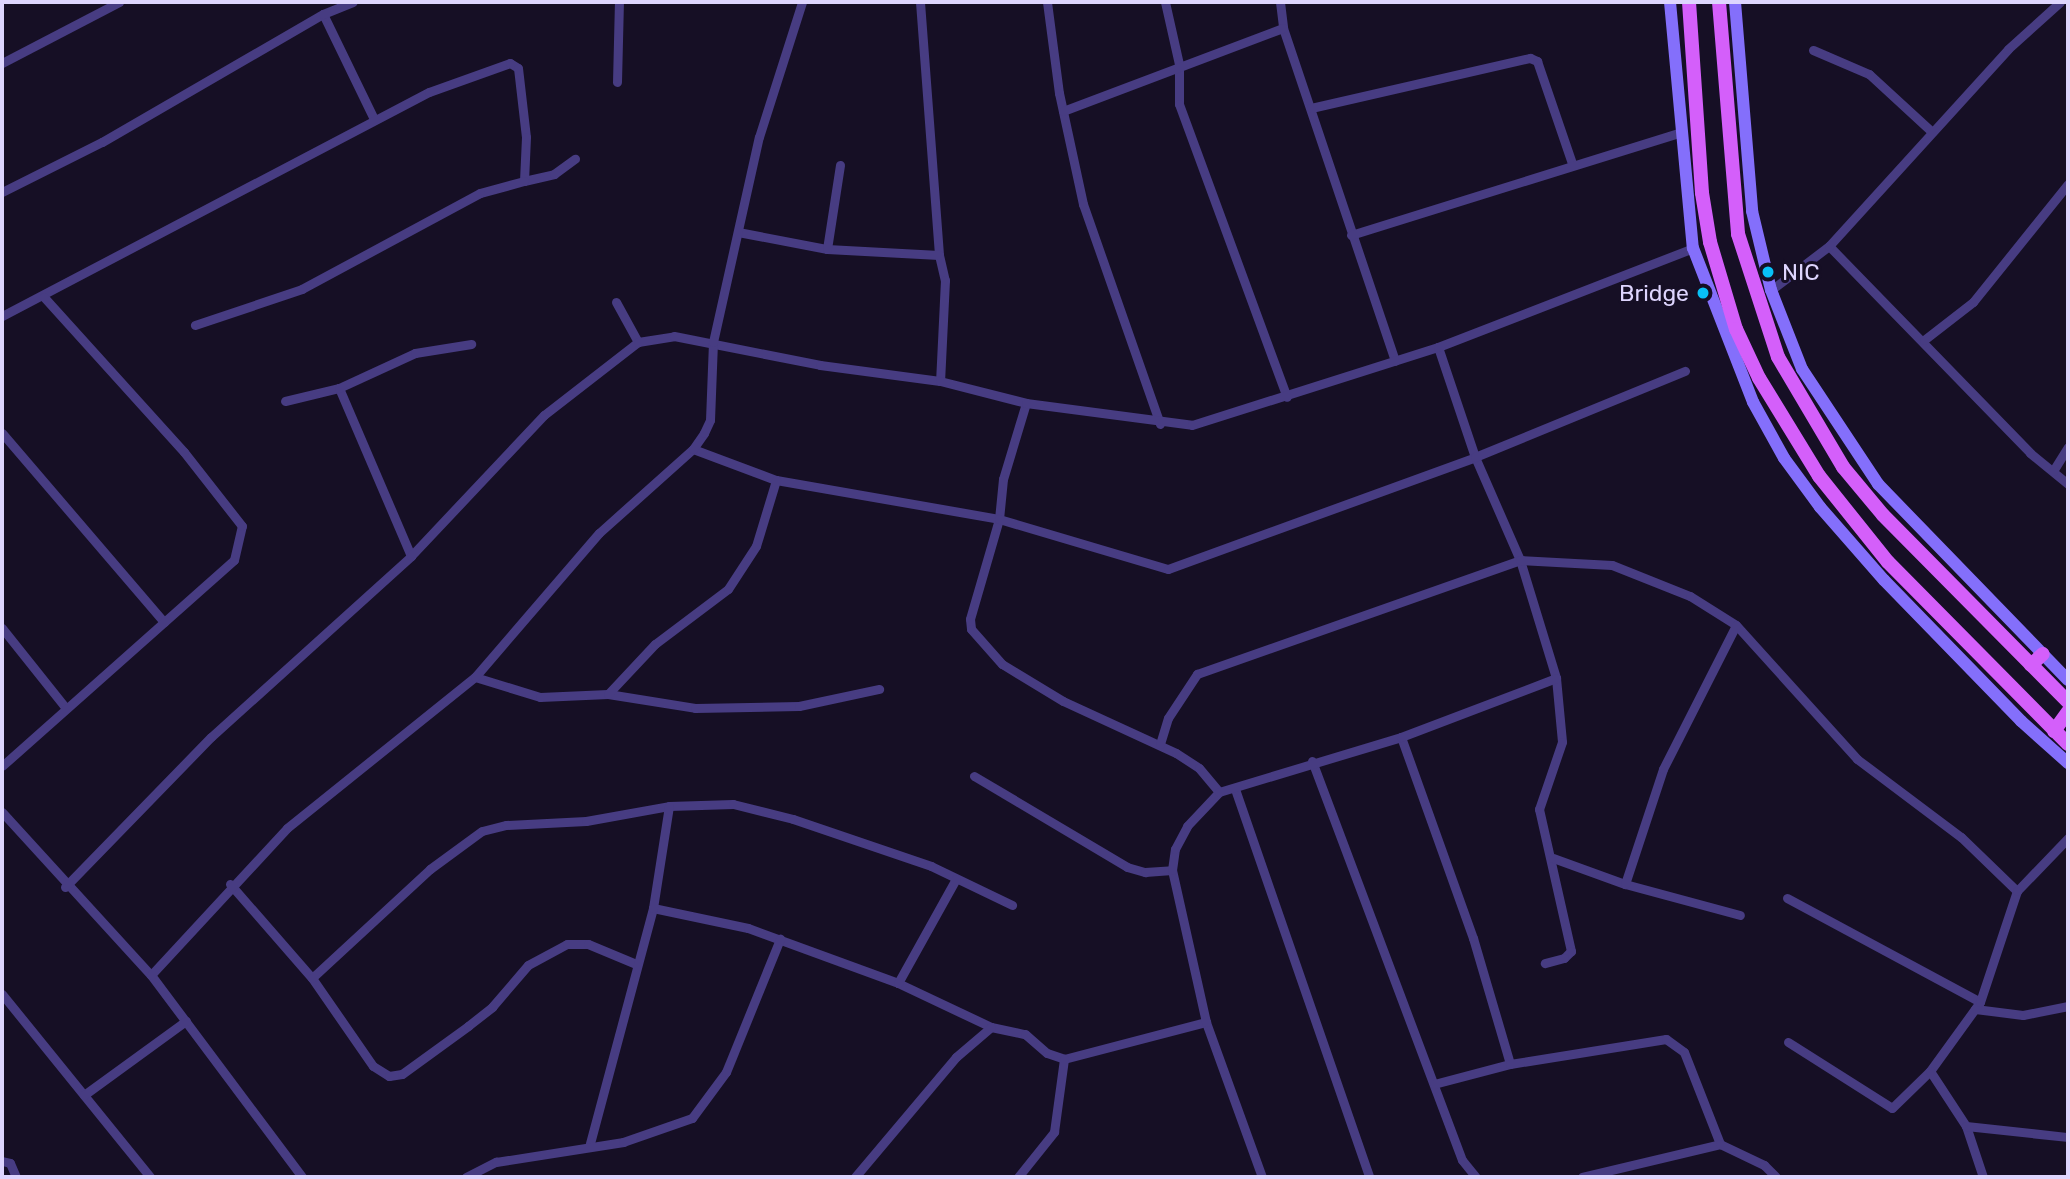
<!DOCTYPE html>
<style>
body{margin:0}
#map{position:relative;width:2070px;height:1179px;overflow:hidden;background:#160f25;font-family:Rubik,sans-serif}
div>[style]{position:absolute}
.street>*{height:9px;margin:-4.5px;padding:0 4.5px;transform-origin:4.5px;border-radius:4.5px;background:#473c82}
.secondary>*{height:12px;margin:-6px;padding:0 6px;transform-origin:6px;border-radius:6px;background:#846ffb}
.primary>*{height:14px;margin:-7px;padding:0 7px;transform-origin:7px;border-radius:7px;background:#d45ffa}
.dots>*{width:19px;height:19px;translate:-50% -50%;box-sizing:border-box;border:4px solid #160f25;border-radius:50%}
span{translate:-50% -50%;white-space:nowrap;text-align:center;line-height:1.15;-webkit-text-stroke:6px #160f25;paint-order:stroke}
.poi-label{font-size:23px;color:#ded5fe}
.left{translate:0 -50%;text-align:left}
.right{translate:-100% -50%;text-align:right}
.frame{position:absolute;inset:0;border:4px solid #ded5fe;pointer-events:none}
</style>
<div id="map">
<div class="street">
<i style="left:920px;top:2px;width:254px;rotate:85.7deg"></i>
<i style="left:939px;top:255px;width:26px;rotate:77deg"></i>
<i style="left:945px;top:280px;width:101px;rotate:92.8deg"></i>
<i style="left:1047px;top:2px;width:92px;rotate:82.5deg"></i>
<i style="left:1059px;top:93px;width:114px;rotate:77.8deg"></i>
<i style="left:1083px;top:204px;width:233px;rotate:70.7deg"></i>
<i style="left:1165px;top:2px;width:64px;rotate:77.3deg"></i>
<i style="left:1179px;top:64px;width:40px;rotate:90deg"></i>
<i style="left:1179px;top:104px;width:312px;rotate:69.8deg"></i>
<i style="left:1280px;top:2px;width:26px;rotate:83deg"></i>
<i style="left:1283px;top:28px;width:351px;rotate:71.4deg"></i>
<i style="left:323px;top:14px;width:117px;rotate:64.1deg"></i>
<i style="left:1813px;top:50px;width:61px;rotate:23.2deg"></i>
<i style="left:1869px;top:74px;width:84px;rotate:42.6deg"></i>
<i style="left:2px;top:63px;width:132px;rotate:-27.5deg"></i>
<i style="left:617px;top:82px;width:80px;rotate:-88.6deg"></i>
<i style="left:1311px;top:108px;width:225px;rotate:-12.9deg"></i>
<i style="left:1530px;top:58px;width:8px;rotate:23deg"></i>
<i style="left:1537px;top:61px;width:108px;rotate:71.1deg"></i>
<i style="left:1063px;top:111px;width:235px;rotate:-20.7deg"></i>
<i style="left:524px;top:181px;width:31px;rotate:-13deg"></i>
<i style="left:554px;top:174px;width:26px;rotate:-36deg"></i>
<i style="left:2px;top:192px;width:112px;rotate:-26.6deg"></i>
<i style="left:102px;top:142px;width:255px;rotate:-30.1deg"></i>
<i style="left:323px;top:14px;width:32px;rotate:-22deg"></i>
<i style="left:738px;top:232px;width:91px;rotate:10.8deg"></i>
<i style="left:827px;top:249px;width:112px;rotate:3.1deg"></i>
<i style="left:1351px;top:235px;width:346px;rotate:-17.3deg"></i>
<i style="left:1829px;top:246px;width:289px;rotate:45.8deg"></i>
<i style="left:2030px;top:453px;width:49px;rotate:39.2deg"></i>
<i style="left:827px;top:249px;width:85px;rotate:-81.2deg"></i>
<i style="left:1771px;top:290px;width:73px;rotate:-37.2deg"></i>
<i style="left:1829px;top:246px;width:266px;rotate:-47.7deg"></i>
<i style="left:2008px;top:49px;width:70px;rotate:-42.1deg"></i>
<i style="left:616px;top:302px;width:46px;rotate:61.2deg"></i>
<i style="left:2px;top:316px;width:482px;rotate:-27.7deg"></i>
<i style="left:429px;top:92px;width:86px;rotate:-19.7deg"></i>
<i style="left:510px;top:63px;width:9px;rotate:32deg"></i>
<i style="left:518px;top:68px;width:69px;rotate:83.4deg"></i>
<i style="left:526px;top:137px;width:44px;rotate:92.6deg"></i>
<i style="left:524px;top:181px;width:46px;rotate:164.7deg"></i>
<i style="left:480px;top:193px;width:202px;rotate:151.7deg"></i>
<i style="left:302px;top:289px;width:113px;rotate:161.4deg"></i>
<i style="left:1924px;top:340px;width:62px;rotate:-37.8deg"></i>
<i style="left:1973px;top:302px;width:151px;rotate:-51.2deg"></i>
<i style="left:1438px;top:347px;width:116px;rotate:71.4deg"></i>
<i style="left:1475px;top:457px;width:112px;rotate:66.4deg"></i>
<i style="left:1520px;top:560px;width:123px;rotate:73deg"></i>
<i style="left:1556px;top:678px;width:64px;rotate:84.6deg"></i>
<i style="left:1562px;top:742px;width:71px;rotate:108.9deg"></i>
<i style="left:1539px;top:809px;width:146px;rotate:77.3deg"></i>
<i style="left:1571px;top:951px;width:10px;rotate:135deg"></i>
<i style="left:1564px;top:958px;width:20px;rotate:165deg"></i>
<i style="left:339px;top:388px;width:183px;rotate:66.8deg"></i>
<i style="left:285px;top:401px;width:56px;rotate:-13.5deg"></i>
<i style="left:339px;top:388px;width:84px;rotate:-24.7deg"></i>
<i style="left:415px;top:353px;width:57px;rotate:-9.1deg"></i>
<i style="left:1026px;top:403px;width:79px;rotate:106.8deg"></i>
<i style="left:1003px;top:479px;width:40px;rotate:95.7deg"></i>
<i style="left:999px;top:519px;width:104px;rotate:106.2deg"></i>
<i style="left:970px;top:619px;width:10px;rotate:84deg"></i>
<i style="left:971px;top:629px;width:47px;rotate:48.5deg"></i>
<i style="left:1002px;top:664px;width:71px;rotate:31.2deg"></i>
<i style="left:1063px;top:701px;width:124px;rotate:24.7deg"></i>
<i style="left:1176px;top:753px;width:27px;rotate:33deg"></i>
<i style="left:1199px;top:768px;width:31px;rotate:50deg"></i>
<i style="left:2px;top:433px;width:249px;rotate:49.4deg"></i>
<i style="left:693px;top:449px;width:89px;rotate:20.5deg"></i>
<i style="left:776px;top:480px;width:226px;rotate:9.9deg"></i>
<i style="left:999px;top:519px;width:176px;rotate:16.5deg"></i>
<i style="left:1168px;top:569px;width:327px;rotate:-20deg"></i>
<i style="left:1475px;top:457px;width:227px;rotate:-22.3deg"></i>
<i style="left:2053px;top:471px;width:28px;rotate:-58deg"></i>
<i style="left:2px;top:628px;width:101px;rotate:51.4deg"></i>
<i style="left:475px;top:677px;width:68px;rotate:17.1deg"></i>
<i style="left:540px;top:697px;width:68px;rotate:-2.5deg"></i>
<i style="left:608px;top:694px;width:88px;rotate:9.1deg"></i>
<i style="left:695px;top:708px;width:104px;rotate:-1.1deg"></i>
<i style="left:799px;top:706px;width:82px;rotate:-12deg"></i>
<i style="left:608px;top:694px;width:69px;rotate:-46.8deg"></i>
<i style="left:655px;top:644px;width:91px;rotate:-37deg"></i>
<i style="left:728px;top:589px;width:51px;rotate:-56.9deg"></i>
<i style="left:756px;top:546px;width:69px;rotate:-73.1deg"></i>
<i style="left:1401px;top:737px;width:214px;rotate:70.3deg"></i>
<i style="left:1473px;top:938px;width:131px;rotate:73.6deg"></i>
<i style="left:1160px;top:744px;width:27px;rotate:-73deg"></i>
<i style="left:1168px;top:718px;width:53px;rotate:-56.6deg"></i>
<i style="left:1197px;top:674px;width:343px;rotate:-19.4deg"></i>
<i style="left:1520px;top:560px;width:92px;rotate:3.1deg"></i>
<i style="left:1612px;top:565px;width:84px;rotate:21.7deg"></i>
<i style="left:1690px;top:596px;width:54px;rotate:32.2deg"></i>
<i style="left:1736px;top:625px;width:181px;rotate:47.9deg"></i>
<i style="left:1857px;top:759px;width:130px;rotate:36.9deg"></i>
<i style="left:1961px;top:837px;width:78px;rotate:44deg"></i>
<i style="left:1312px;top:761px;width:426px;rotate:69.4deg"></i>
<i style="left:1462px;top:1160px;width:22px;rotate:51deg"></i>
<i style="left:2px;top:766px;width:310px;rotate:-41.6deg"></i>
<i style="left:234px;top:560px;width:35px;rotate:-77deg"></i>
<i style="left:242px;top:526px;width:94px;rotate:-128.1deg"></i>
<i style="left:184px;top:452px;width:209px;rotate:-132.1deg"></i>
<i style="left:974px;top:776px;width:178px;rotate:30.7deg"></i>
<i style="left:1127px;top:867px;width:19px;rotate:16deg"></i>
<i style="left:1145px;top:872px;width:27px;rotate:-4deg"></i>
<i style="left:1235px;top:789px;width:410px;rotate:70.9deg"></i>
<i style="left:2px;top:812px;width:221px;rotate:47.6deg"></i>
<i style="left:151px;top:975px;width:252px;rotate:53.2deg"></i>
<i style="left:1553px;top:858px;width:77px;rotate:19.9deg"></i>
<i style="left:1625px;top:884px;width:119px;rotate:15.1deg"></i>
<i style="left:230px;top:884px;width:125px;rotate:48.9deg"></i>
<i style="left:312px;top:978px;width:107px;rotate:55.3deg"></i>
<i style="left:373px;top:1066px;width:19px;rotate:32deg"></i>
<i style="left:389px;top:1076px;width:13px;rotate:-9deg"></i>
<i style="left:402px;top:1074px;width:82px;rotate:-36deg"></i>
<i style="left:468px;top:1026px;width:31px;rotate:-38deg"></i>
<i style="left:492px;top:1007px;width:55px;rotate:-49.4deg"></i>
<i style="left:528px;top:965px;width:44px;rotate:-28.3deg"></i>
<i style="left:567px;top:944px;width:21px"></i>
<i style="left:588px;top:944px;width:52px;rotate:22.6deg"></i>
<i style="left:1625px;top:884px;width:121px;rotate:-71.7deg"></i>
<i style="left:1663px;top:769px;width:161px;rotate:-63.1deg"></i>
<i style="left:65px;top:887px;width:209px;rotate:-45.8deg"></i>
<i style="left:211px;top:737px;width:270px;rotate:-42.1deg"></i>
<i style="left:411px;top:556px;width:194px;rotate:-46.7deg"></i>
<i style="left:544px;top:415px;width:119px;rotate:-37.8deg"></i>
<i style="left:638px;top:342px;width:36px;rotate:-9deg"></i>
<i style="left:674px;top:336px;width:149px;rotate:11.2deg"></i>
<i style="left:820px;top:365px;width:121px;rotate:7.6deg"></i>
<i style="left:940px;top:381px;width:89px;rotate:14.3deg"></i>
<i style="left:1026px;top:403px;width:167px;rotate:7.5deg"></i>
<i style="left:1192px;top:425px;width:258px;rotate:-17.6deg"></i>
<i style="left:1438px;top:347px;width:274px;rotate:-21.2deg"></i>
<i style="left:1787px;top:898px;width:219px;rotate:28.3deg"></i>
<i style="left:653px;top:908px;width:97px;rotate:11.9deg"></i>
<i style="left:748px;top:928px;width:160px;rotate:20.1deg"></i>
<i style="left:898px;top:983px;width:103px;rotate:25.3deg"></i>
<i style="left:991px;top:1027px;width:35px;rotate:12deg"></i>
<i style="left:1025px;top:1034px;width:29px;rotate:41deg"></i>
<i style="left:1047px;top:1053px;width:18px;rotate:19deg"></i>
<i style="left:1064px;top:1059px;width:147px;rotate:-14.6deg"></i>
<i style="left:151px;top:975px;width:200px;rotate:-47.2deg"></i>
<i style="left:287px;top:828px;width:241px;rotate:-38.8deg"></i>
<i style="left:475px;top:677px;width:190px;rotate:-49.3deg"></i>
<i style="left:599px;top:533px;width:126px;rotate:-41.8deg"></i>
<i style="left:693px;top:449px;width:19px;rotate:-55deg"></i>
<i style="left:704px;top:433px;width:14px;rotate:-65deg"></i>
<i style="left:710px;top:420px;width:78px;rotate:-87.8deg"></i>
<i style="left:713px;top:342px;width:210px;rotate:-77.4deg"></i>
<i style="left:759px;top:137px;width:142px;rotate:-72.3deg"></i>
<i style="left:312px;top:978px;width:161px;rotate:-42.7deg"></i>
<i style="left:430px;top:869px;width:64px;rotate:-36.2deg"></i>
<i style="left:482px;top:831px;width:25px;rotate:-14deg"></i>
<i style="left:506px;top:825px;width:80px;rotate:-2.9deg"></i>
<i style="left:586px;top:821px;width:84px;rotate:-10.2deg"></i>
<i style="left:669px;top:806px;width:64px;rotate:-1.8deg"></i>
<i style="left:733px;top:804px;width:62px;rotate:14deg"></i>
<i style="left:793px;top:819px;width:146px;rotate:18.8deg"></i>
<i style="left:931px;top:866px;width:90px;rotate:25.7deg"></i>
<i style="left:898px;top:983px;width:119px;rotate:-60.9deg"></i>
<i style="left:2px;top:994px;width:235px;rotate:51deg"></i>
<i style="left:1975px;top:1009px;width:48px;rotate:7.1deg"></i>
<i style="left:2023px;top:1015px;width:46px;rotate:-11.3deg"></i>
<i style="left:1788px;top:1042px;width:123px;rotate:32.4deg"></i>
<i style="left:1892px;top:1108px;width:53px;rotate:-44.2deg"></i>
<i style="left:1930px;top:1071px;width:85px;rotate:-54.1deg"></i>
<i style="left:1980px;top:1002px;width:117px;rotate:-71.6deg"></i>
<i style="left:2017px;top:891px;width:74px;rotate:-46.1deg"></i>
<i style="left:1930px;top:1071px;width:66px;rotate:56.8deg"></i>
<i style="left:1966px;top:1126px;width:54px;rotate:71.6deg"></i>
<i style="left:1434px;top:1084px;width:79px;rotate:-14.7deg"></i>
<i style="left:1510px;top:1064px;width:158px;rotate:-9.1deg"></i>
<i style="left:1666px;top:1039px;width:22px;rotate:36deg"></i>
<i style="left:1684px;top:1052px;width:99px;rotate:68.6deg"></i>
<i style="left:84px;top:1095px;width:126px;rotate:-36deg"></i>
<i style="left:1966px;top:1126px;width:103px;rotate:6.2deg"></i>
<i style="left:589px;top:1147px;width:247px;rotate:-75deg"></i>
<i style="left:653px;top:908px;width:103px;rotate:-81.1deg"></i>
<i style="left:2px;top:1161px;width:8px;rotate:14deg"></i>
<i style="left:10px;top:1163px;width:15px;rotate:67deg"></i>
<i style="left:466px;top:1177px;width:34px;rotate:-27deg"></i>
<i style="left:496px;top:1162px;width:129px;rotate:-8.9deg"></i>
<i style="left:623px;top:1142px;width:73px;rotate:-19.2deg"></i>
<i style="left:692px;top:1118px;width:57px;rotate:-53.5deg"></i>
<i style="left:726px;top:1072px;width:144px;rotate:-67.9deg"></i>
<i style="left:855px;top:1177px;width:157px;rotate:-49.9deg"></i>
<i style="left:956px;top:1057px;width:46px;rotate:-40.6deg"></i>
<i style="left:1018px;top:1177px;width:58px;rotate:-51.3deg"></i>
<i style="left:1054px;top:1132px;width:74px;rotate:-82.2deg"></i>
<i style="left:1262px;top:1177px;width:165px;rotate:-109.9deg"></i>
<i style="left:1206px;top:1022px;width:156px;rotate:-102.6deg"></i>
<i style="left:1172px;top:870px;width:21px;rotate:-82deg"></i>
<i style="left:1175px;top:849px;width:26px;rotate:-62deg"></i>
<i style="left:1187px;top:826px;width:47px;rotate:-46.7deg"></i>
<i style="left:1219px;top:792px;width:190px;rotate:-16.8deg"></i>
<i style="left:1401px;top:737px;width:166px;rotate:-20.8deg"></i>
<i style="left:1582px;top:1177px;width:142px;rotate:-13.4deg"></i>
<i style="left:1720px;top:1144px;width:49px;rotate:25.5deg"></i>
<i style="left:1764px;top:1165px;width:17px;rotate:45deg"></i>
</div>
<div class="secondary">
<i style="left:1670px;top:2px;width:247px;rotate:84.7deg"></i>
<i style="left:1693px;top:248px;width:165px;rotate:68.7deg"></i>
<i style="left:1753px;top:402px;width:64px;rotate:61deg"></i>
<i style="left:1784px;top:458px;width:61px;rotate:53.7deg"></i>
<i style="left:1820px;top:507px;width:97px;rotate:48.8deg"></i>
<i style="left:1884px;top:580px;width:197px;rotate:45.8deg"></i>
<i style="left:2021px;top:721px;width:63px;rotate:41.8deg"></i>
<i style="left:1735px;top:2px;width:210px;rotate:85.3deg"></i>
<i style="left:1752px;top:211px;width:81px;rotate:76.5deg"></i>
<i style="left:1771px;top:290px;width:85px;rotate:68.6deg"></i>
<i style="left:1802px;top:369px;width:138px;rotate:56.5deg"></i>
<i style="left:1878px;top:484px;width:273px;rotate:45.9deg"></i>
</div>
<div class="primary">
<i style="left:1689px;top:2px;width:191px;rotate:86.1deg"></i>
<i style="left:1702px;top:193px;width:50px;rotate:80.7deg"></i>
<i style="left:1710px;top:242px;width:91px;rotate:73.4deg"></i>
<i style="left:1736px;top:329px;width:54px;rotate:64.9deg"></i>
<i style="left:1759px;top:378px;width:115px;rotate:58.5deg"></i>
<i style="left:1819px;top:476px;width:110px;rotate:51.3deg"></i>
<i style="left:1888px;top:562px;width:256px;rotate:45.3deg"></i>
<i style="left:1719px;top:2px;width:233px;rotate:85.3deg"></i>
<i style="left:1738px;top:234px;width:129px;rotate:72deg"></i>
<i style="left:1778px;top:357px;width:128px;rotate:59.4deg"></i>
<i style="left:1843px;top:467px;width:62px;rotate:50.2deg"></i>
<i style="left:1883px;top:515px;width:263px;rotate:45.3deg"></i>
<i style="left:2031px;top:665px;width:16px;rotate:-43deg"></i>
<i style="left:2054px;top:731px;width:24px;rotate:-54deg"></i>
</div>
<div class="dots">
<i style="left:1768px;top:272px;background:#08c1f7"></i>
<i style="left:1703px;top:293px;background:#08c1f7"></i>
</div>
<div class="poi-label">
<span class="left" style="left:1782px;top:272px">NIC</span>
<span class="right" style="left:1689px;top:293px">Bridge</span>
</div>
<div class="frame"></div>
</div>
